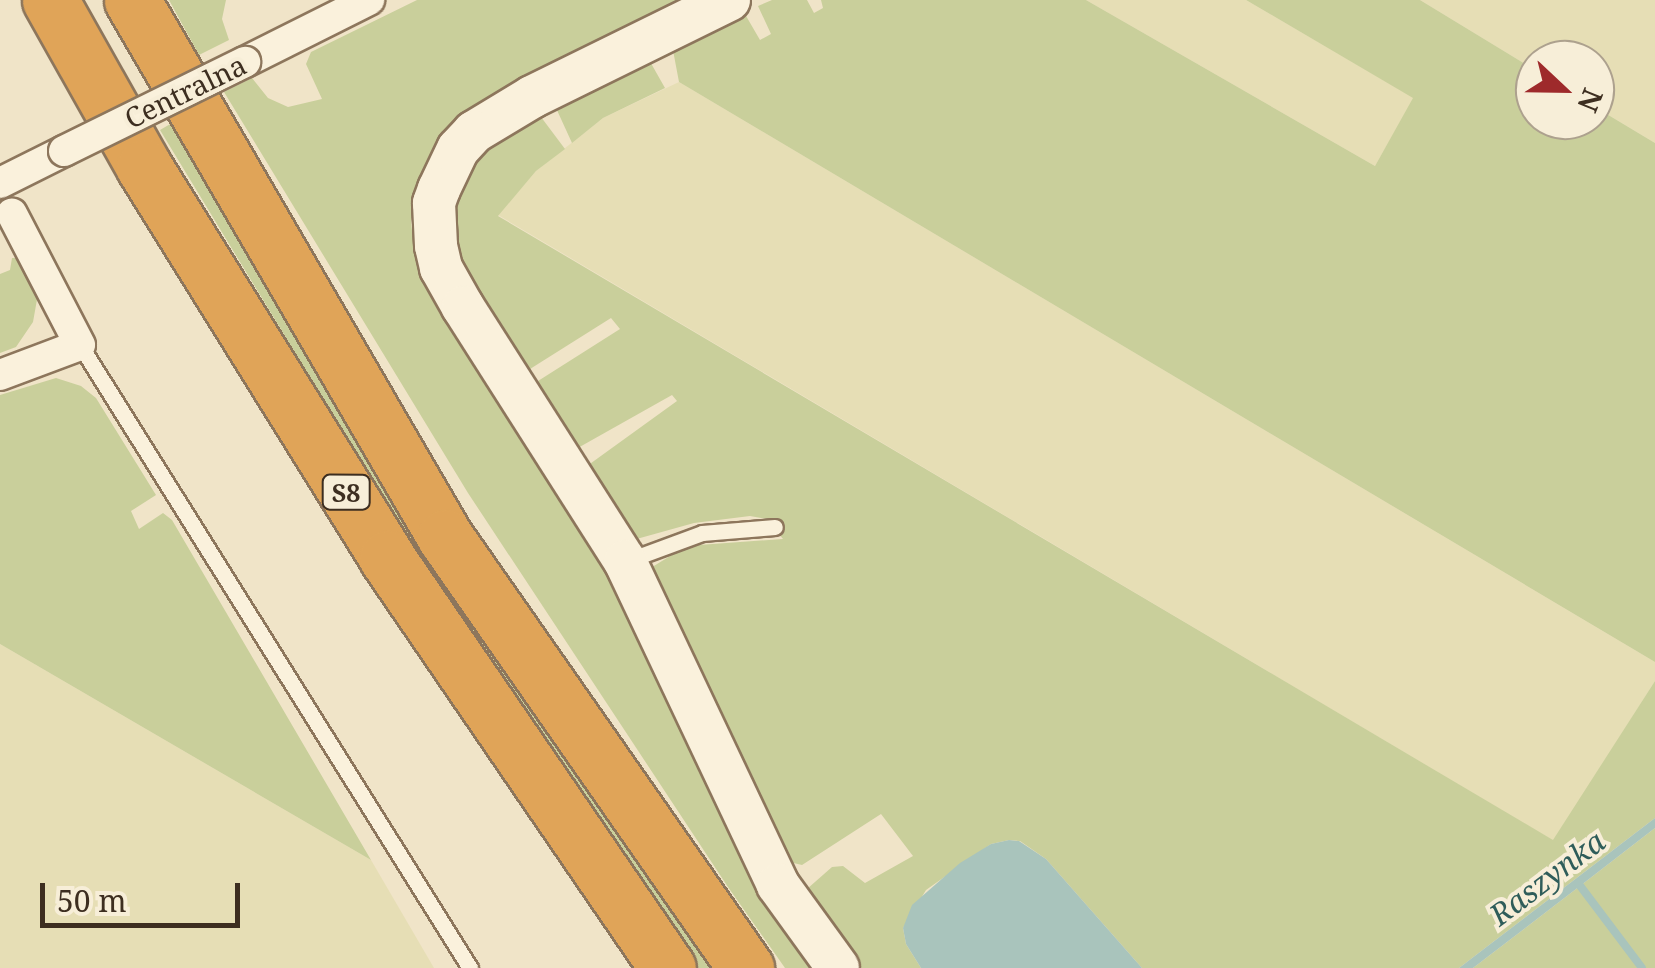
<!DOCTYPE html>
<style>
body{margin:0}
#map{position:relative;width:1655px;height:968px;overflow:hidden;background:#f0e4c8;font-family:"Noto Serif",serif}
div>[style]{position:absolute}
.farmland>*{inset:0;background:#e6deb5}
.green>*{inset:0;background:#c9cf9b}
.water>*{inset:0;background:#a9c4bc}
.stream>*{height:8px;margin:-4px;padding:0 4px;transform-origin:4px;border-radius:4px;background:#a9c4bc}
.roads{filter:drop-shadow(2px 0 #8d765c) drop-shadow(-2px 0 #8d765c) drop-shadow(0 2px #8d765c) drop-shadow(0 -2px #8d765c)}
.lane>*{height:15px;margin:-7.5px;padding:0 7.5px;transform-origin:7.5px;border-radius:7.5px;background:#faf1dc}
.street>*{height:30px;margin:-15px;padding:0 15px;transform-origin:15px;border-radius:15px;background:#faf1dc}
.secondary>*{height:42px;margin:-21px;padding:0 21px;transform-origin:21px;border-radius:21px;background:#faf1dc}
.highway>*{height:55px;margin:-27.5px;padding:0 27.5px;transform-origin:27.5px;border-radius:27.5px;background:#e0a458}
.bridges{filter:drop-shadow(2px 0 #8d765c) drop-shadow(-2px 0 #8d765c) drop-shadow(0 2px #8d765c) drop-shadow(0 -2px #8d765c)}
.street-bridge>*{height:30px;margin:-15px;padding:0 15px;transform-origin:15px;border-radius:15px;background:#faf1dc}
span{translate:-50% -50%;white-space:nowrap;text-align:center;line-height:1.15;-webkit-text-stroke:8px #f7eed8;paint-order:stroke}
.shield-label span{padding:2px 8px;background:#f7eed8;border:2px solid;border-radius:8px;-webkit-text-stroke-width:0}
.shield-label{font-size:25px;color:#3d2e20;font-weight:700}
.street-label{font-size:28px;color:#3d2e20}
.water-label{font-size:30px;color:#2f5d5a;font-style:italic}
.north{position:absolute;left:1515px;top:40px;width:100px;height:100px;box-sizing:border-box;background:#f7eed8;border:2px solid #ada18e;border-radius:50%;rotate:112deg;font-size:28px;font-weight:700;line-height:40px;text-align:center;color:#3d2e20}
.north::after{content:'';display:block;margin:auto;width:35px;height:45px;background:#9e2a2b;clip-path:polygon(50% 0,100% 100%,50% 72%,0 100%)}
.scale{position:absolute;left:40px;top:883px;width:200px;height:45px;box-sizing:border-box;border:5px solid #3d2e20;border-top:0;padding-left:12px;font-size:30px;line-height:35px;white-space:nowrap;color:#3d2e20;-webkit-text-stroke:8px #f7eed8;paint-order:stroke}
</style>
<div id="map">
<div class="farmland">
<i style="clip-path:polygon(1086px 0,1246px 0,1414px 98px,1375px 166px)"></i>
<i style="clip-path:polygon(1420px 0,1655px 0,1655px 143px,1595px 107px,1595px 60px,1535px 60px,1535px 70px)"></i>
<i style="clip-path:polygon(679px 82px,1655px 662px,1655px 681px,1554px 841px,498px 215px,536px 171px,603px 118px)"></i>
<i style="clip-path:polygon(0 644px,371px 860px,434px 968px,0 968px)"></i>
</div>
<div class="green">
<i style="clip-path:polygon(169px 0,226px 0,222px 19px,229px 40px,199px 55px)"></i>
<i style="clip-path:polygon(417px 0,693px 0,505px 88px,443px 133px,422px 179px,411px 221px,415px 257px,431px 295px,627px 595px,748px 871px,814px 968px,785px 968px,728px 887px,468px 493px,224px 92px,252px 78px,268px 98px,288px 107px,322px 99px,306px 64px,311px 52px)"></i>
<i style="clip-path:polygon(772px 0,807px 0,814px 13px,823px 8px,821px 0,1086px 0,1375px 166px,1413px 98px,1246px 0,1420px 0,1535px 70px,1535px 120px,1595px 120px,1595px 107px,1655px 143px,1655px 662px,679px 82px,672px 45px,742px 9px,760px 40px,771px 34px,758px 6px)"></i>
<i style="clip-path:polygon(648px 58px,665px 88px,603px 118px,572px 143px,556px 108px)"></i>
<i style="clip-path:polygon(538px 113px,565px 149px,536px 171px,498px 216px,1553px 840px,1655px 681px,1655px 818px,1459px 968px,1142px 968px,1046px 859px,1020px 841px,1009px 840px,991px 844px,926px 890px,903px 928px,906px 944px,921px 968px,860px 968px,807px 897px,807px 889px,832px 867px,843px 866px,865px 883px,913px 856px,881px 814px,802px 865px,785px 861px,649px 569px,675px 553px,699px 545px,783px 539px,767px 519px,750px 516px,694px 523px,633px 540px,587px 466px,677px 401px,672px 395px,576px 449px,537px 389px,538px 381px,620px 329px,611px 318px,530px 369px,522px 365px,460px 260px,456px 200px,467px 166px,487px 144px)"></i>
<i style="clip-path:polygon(172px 123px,548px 729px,712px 968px,694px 968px,431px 577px,160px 130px)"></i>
<i style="clip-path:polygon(12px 258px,19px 258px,38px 294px,33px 322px,16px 347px,0 353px,0 274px,10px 270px)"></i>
<i style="clip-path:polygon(56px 378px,81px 386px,96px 398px,156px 495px,131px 511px,139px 529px,163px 513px,172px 520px,371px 860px,0 644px,0 395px)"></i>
<i style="clip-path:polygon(1655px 828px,1655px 968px,1473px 968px,1580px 886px)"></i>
</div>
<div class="water">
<i style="clip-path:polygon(1655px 818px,1655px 828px,1580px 886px,1473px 968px,1459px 968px)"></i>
<i style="clip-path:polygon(1009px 840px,1019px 841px,1046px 859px,1142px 968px,921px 968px,906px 944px,903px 928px,912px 905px,960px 863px,991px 844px)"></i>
</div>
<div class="stream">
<i style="left:1578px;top:883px;width:106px;rotate:53deg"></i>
</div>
<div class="roads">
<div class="lane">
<i style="left:80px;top:345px;width:735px;rotate:57.95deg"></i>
<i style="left:629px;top:560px;width:78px;rotate:-20.3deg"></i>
<i style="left:702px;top:533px;width:73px;rotate:-4.7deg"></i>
</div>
<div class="street">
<i style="left:245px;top:62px;width:139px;rotate:-26.6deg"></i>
<i style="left:0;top:183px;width:72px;rotate:-26.6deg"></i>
<i style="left:0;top:375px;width:85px;rotate:-20.6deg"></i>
<i style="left:80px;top:345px;width:148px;rotate:-117.4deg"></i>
</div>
<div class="secondary">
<i style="left:729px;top:0;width:220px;rotate:153.8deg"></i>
<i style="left:532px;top:97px;width:68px;rotate:148.9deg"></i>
<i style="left:474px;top:132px;width:23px;rotate:133deg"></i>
<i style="left:458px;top:149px;width:44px;rotate:115.4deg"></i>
<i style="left:439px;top:189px;width:15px;rotate:110deg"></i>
<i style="left:434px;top:203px;width:43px;rotate:87.3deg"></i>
<i style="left:436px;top:246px;width:23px;rotate:77deg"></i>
<i style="left:441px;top:268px;width:45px;rotate:60.6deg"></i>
<i style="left:463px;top:307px;width:301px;rotate:57.5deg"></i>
<i style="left:625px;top:561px;width:358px;rotate:64.7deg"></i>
<i style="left:778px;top:885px;width:102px;rotate:54.1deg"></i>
</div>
<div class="highway">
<i style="left:50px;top:0;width:192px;rotate:60.6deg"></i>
<i style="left:144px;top:167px;width:460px;rotate:58.1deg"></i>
<i style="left:387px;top:558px;width:497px;rotate:55.6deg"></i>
<i style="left:132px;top:0;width:622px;rotate:59.76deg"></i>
<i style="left:445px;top:537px;width:526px;rotate:55.07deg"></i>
</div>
</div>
<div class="bridges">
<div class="street-bridge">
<i style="left:64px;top:151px;width:202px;rotate:-26.2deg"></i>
</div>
</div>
<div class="shield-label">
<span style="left:346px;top:492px">S8</span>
</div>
<div class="street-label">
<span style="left:185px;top:91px;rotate:-26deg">Centralna</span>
</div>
<div class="water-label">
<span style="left:1547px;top:878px;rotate:-37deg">Raszynka</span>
</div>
<div class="north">N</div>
<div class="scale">50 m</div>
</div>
